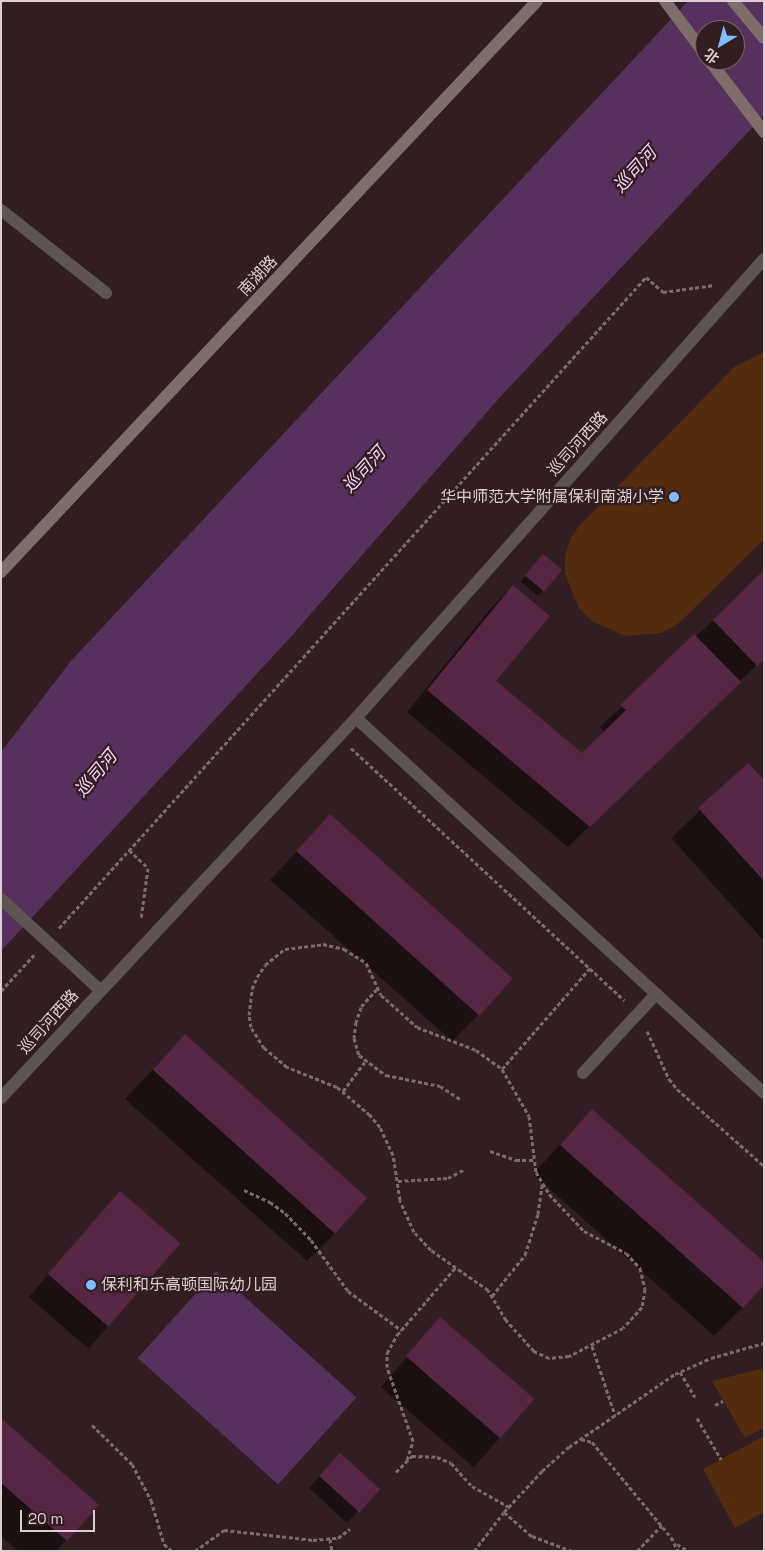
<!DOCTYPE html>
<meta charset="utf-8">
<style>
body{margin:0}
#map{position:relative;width:765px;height:1552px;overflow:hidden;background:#311e22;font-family:"Space Grotesk","Noto Sans SC",sans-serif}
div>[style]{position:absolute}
.green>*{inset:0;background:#542b0c}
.water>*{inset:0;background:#56315d;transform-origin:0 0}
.shadow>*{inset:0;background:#0007;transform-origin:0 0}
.building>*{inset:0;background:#582645;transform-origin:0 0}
.path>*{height:3px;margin-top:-1.5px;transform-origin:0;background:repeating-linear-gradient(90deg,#7b6b6e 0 4px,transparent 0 6.5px)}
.street>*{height:12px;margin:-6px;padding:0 6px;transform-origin:6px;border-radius:6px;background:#5e5452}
.secondary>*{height:12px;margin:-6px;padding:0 6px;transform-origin:6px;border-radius:6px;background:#7e6e6b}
.dots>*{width:14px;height:14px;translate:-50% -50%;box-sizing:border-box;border:2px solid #311e22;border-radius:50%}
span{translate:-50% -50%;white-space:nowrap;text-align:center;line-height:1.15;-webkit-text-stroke:4.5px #311e22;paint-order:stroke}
.street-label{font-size:16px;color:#dccfd1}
.poi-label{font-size:16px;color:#dccfd1}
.right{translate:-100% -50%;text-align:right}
.left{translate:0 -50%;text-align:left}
.water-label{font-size:18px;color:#f7d2fd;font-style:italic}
.frame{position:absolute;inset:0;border:2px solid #dccfd1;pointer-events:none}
.north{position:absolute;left:695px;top:20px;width:50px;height:50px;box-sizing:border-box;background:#311e22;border:1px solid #756568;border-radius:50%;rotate:217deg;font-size:14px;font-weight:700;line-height:20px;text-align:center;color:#dccfd1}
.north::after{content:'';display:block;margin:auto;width:18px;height:22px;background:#84bcfb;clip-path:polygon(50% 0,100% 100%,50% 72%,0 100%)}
.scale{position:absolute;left:20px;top:1510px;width:75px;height:22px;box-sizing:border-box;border:2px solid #dccfd1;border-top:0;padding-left:6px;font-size:15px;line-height:18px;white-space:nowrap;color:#dccfd1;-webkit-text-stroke:4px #311e22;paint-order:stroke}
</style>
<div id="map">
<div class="green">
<i style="clip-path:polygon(764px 352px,764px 539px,677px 625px,661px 633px,625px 636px,592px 621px,579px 608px,565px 574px,565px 556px,570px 539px,579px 526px,734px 367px)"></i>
<i style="clip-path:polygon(764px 1368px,764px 1428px,745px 1438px,712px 1381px)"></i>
<i style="clip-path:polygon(764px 1436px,764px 1512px,735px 1528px,703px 1469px)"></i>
</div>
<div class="water">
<i style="clip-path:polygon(evenodd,688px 1px,764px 1px,764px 115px,501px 396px,288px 640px,1px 951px,1px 752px,71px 661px,688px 1px,705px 30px,735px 30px,735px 60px,705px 60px,705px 30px)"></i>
<i style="left:216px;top:1271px;width:189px;height:117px;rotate:42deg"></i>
</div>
<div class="shadow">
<i style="clip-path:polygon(538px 561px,561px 570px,538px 596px,521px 582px)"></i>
<i style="clip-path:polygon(764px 572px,764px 658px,568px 847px,407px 712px,491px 608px,513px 586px,494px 681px,582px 755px,605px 732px,600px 727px)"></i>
<i style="clip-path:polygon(748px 765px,764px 782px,764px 941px,671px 838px)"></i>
<i style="clip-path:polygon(330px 816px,480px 1013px,452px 1041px,270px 880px)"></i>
<i style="clip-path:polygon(185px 1035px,335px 1233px,307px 1261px,125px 1099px)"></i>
<i style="clip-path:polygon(592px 1110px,743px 1307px,714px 1336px,533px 1174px)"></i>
<i style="left:120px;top:1192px;width:79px;height:139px;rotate:41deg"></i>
<i style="left:440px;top:1319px;width:123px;height:90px;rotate:41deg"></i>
<i style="clip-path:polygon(1px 1419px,97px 1505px,56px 1551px,18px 1551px,1px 1536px)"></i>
<i style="clip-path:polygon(329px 1466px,378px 1489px,347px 1523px,309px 1488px)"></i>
</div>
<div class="building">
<i style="left:543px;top:554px;width:25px;height:28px;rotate:40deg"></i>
<i style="clip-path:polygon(764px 570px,764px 659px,757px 666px,713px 620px)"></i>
<i style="clip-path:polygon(513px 585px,550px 616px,496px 681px,582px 753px,626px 710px,620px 705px,694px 634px,741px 682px,590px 827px,427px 690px)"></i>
<i style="clip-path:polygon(748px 763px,764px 780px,764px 881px,698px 808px)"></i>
<i style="left:330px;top:814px;width:246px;height:50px;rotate:42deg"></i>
<i style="left:185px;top:1034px;width:245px;height:48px;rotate:42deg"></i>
<i style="clip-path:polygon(592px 1109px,764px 1262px,764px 1285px,743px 1308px,560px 1145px)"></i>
<i style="left:120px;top:1191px;width:80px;height:110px;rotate:41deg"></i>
<i style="left:440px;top:1317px;width:125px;height:52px;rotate:41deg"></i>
<i style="clip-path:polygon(1px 1418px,99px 1505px,67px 1541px,1px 1483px)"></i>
<i style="left:340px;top:1453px;width:54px;height:31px;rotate:42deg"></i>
</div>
<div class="path">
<i style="left:351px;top:748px;width:372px;rotate:42.7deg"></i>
<i style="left:129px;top:850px;width:26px;rotate:43deg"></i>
<i style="left:148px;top:868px;width:51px;rotate:97.8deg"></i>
<i style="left:59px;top:928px;width:877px;rotate:-47.96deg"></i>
<i style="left:646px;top:277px;width:23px;rotate:41deg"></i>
<i style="left:663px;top:292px;width:52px;rotate:-7.7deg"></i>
<i style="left:323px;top:944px;width:22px;rotate:13deg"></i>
<i style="left:344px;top:949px;width:26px;rotate:32deg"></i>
<i style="left:366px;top:963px;width:35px;rotate:65deg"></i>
<i style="left:381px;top:995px;width:48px;rotate:41.6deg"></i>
<i style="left:417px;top:1027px;width:63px;rotate:21.3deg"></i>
<i style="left:476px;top:1050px;width:32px;rotate:36deg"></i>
<i style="left:502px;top:1069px;width:54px;rotate:60.1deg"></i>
<i style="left:529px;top:1116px;width:56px;rotate:82.9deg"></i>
<i style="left:536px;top:1172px;width:26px;rotate:59deg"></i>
<i style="left:549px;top:1194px;width:51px;rotate:46.6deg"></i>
<i style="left:584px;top:1231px;width:47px;rotate:27.6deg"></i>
<i style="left:626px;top:1253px;width:21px;rotate:47deg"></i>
<i style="left:640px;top:1268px;width:22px;rotate:77deg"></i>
<i style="left:645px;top:1289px;width:18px;rotate:99deg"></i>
<i style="left:642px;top:1307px;width:28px;rotate:132deg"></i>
<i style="left:623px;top:1328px;width:61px;rotate:152.6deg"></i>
<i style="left:569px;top:1356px;width:20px;rotate:174deg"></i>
<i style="left:549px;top:1358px;width:17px;rotate:-155deg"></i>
<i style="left:534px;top:1351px;width:42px;rotate:-132.1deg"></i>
<i style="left:506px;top:1320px;width:35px;rotate:-121deg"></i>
<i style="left:488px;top:1290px;width:70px;rotate:-144.9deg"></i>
<i style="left:431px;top:1250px;width:25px;rotate:-133deg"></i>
<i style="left:414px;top:1232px;width:35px;rotate:-114deg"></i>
<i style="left:400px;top:1200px;width:46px;rotate:-98.8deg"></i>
<i style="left:393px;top:1155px;width:31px;rotate:-115deg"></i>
<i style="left:380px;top:1127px;width:16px;rotate:-130deg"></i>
<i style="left:370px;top:1115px;width:43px;rotate:-139.7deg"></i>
<i style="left:337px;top:1087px;width:54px;rotate:-158.2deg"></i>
<i style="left:287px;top:1067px;width:30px;rotate:-140deg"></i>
<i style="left:264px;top:1048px;width:25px;rotate:-122deg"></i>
<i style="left:251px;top:1027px;width:12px;rotate:-99deg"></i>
<i style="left:249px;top:1015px;width:26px;rotate:-83deg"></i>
<i style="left:252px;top:989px;width:13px;rotate:-67deg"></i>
<i style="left:257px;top:977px;width:14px;rotate:-56deg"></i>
<i style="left:265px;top:965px;width:26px;rotate:-39deg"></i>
<i style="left:285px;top:949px;width:38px;rotate:-7deg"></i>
<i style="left:377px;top:989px;width:24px;rotate:132deg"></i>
<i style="left:361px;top:1007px;width:16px;rotate:108deg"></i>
<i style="left:356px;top:1022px;width:16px;rotate:97deg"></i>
<i style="left:354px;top:1038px;width:18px;rotate:74deg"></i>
<i style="left:359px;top:1055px;width:34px;rotate:37deg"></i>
<i style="left:386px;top:1075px;width:55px;rotate:11.5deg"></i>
<i style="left:440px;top:1086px;width:24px;rotate:33deg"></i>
<i style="left:1px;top:991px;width:49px;rotate:-47.5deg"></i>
<i style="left:647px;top:1031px;width:53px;rotate:65.4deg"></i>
<i style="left:669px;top:1079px;width:13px;rotate:51deg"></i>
<i style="left:677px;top:1089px;width:116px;rotate:41.5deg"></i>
<i style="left:502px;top:1069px;width:134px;rotate:-48.9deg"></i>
<i style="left:343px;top:1091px;width:36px;rotate:-53deg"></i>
<i style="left:490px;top:1151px;width:28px;rotate:19deg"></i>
<i style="left:516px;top:1160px;width:18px"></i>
<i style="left:398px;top:1181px;width:50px;rotate:-3.4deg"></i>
<i style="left:448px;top:1178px;width:19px;rotate:-28deg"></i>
<i style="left:244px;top:1190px;width:29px;rotate:25deg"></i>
<i style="left:270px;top:1202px;width:19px;rotate:36deg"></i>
<i style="left:285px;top:1213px;width:37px;rotate:46deg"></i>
<i style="left:311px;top:1240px;width:63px;rotate:54deg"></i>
<i style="left:348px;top:1291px;width:66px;rotate:36.3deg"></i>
<i style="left:492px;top:1296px;width:53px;rotate:-51.2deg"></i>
<i style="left:525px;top:1255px;width:43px;rotate:-72.4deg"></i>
<i style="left:538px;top:1214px;width:30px;rotate:-82deg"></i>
<i style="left:592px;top:1346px;width:73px;rotate:71.6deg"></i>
<i style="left:680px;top:1372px;width:29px;rotate:59deg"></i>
<i style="left:715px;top:1405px;width:9px;rotate:-27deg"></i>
<i style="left:697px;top:1418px;width:48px;rotate:59.7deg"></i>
<i style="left:92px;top:1425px;width:56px;rotate:44.3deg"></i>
<i style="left:132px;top:1464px;width:41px;rotate:62.2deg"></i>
<i style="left:151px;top:1500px;width:46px;rotate:73.5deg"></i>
<i style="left:164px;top:1544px;width:11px;rotate:41deg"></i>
<i style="left:581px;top:1439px;width:11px;rotate:15deg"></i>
<i style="left:592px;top:1442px;width:124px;rotate:50.3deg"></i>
<i style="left:671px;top:1537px;width:16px;rotate:63deg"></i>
<i style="left:407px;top:1460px;width:20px;rotate:-72deg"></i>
<i style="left:413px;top:1441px;width:78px;rotate:-109.4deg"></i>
<i style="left:387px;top:1367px;width:14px;rotate:-90deg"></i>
<i style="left:387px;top:1353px;width:21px;rotate:-61deg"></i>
<i style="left:397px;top:1335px;width:90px;rotate:-49.1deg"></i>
<i style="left:396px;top:1472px;width:23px;rotate:-45deg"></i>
<i style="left:412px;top:1456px;width:25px;rotate:2deg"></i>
<i style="left:437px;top:1457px;width:15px;rotate:23deg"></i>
<i style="left:451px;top:1463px;width:31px;rotate:48deg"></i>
<i style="left:472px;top:1486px;width:43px;rotate:29.6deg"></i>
<i style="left:504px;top:1512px;width:37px;rotate:41deg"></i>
<i style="left:532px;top:1536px;width:43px;rotate:20.6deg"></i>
<i style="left:330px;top:1539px;width:12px;rotate:81deg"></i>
<i style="left:677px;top:1544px;width:13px;rotate:32deg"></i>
<i style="left:195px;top:1551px;width:36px;rotate:-36deg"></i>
<i style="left:224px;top:1530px;width:90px;rotate:6.4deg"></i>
<i style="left:313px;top:1540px;width:25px;rotate:-5deg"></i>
<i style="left:338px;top:1538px;width:15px;rotate:-37deg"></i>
<i style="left:474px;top:1551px;width:49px;rotate:-52.4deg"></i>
<i style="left:504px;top:1512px;width:56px;rotate:-47.2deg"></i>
<i style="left:542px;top:1471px;width:36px;rotate:-42deg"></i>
<i style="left:569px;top:1447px;width:129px;rotate:-34.6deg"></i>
<i style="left:675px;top:1374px;width:39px;rotate:-24deg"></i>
<i style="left:711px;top:1358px;width:55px;rotate:-15.8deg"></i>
<i style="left:637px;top:1551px;width:36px;rotate:-46deg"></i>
</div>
<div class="street">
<i style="left:1px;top:210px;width:134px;rotate:38.3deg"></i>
<i style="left:356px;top:718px;width:554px;rotate:42.59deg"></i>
<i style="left:1px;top:899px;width:134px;rotate:42.6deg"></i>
<i style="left:583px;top:1073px;width:108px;rotate:-47.3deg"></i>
<i style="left:1px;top:1098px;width:520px;rotate:-46.95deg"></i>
<i style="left:356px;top:718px;width:614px;rotate:-48.37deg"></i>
</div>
<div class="secondary">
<i style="left:665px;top:1px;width:66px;rotate:53deg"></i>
<i style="left:733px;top:1px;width:48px;rotate:50deg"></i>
<i style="left:709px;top:60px;width:91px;rotate:52.6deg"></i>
<i style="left:1px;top:572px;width:783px;rotate:-46.81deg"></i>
</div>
<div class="dots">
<i style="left:674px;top:497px;background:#84bcfb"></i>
<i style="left:91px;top:1285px;background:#84bcfb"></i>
</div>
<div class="street-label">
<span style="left:258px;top:276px;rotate:-47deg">南湖路</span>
<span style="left:578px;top:444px;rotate:-48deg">巡司河西路</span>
<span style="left:49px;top:1022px;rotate:-48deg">巡司河西路</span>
</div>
<div class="poi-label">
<span class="right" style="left:664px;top:497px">华中师范大学附属保利南湖小学</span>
<span class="left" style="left:101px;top:1285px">保利和乐高顿国际幼儿园</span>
</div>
<div class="water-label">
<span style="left:635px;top:170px;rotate:-48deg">巡司河</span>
<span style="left:364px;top:470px;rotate:-48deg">巡司河</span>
<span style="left:96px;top:774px;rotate:-50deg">巡司河</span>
</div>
<div class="frame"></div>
<div class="north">北</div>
<div class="scale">20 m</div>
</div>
